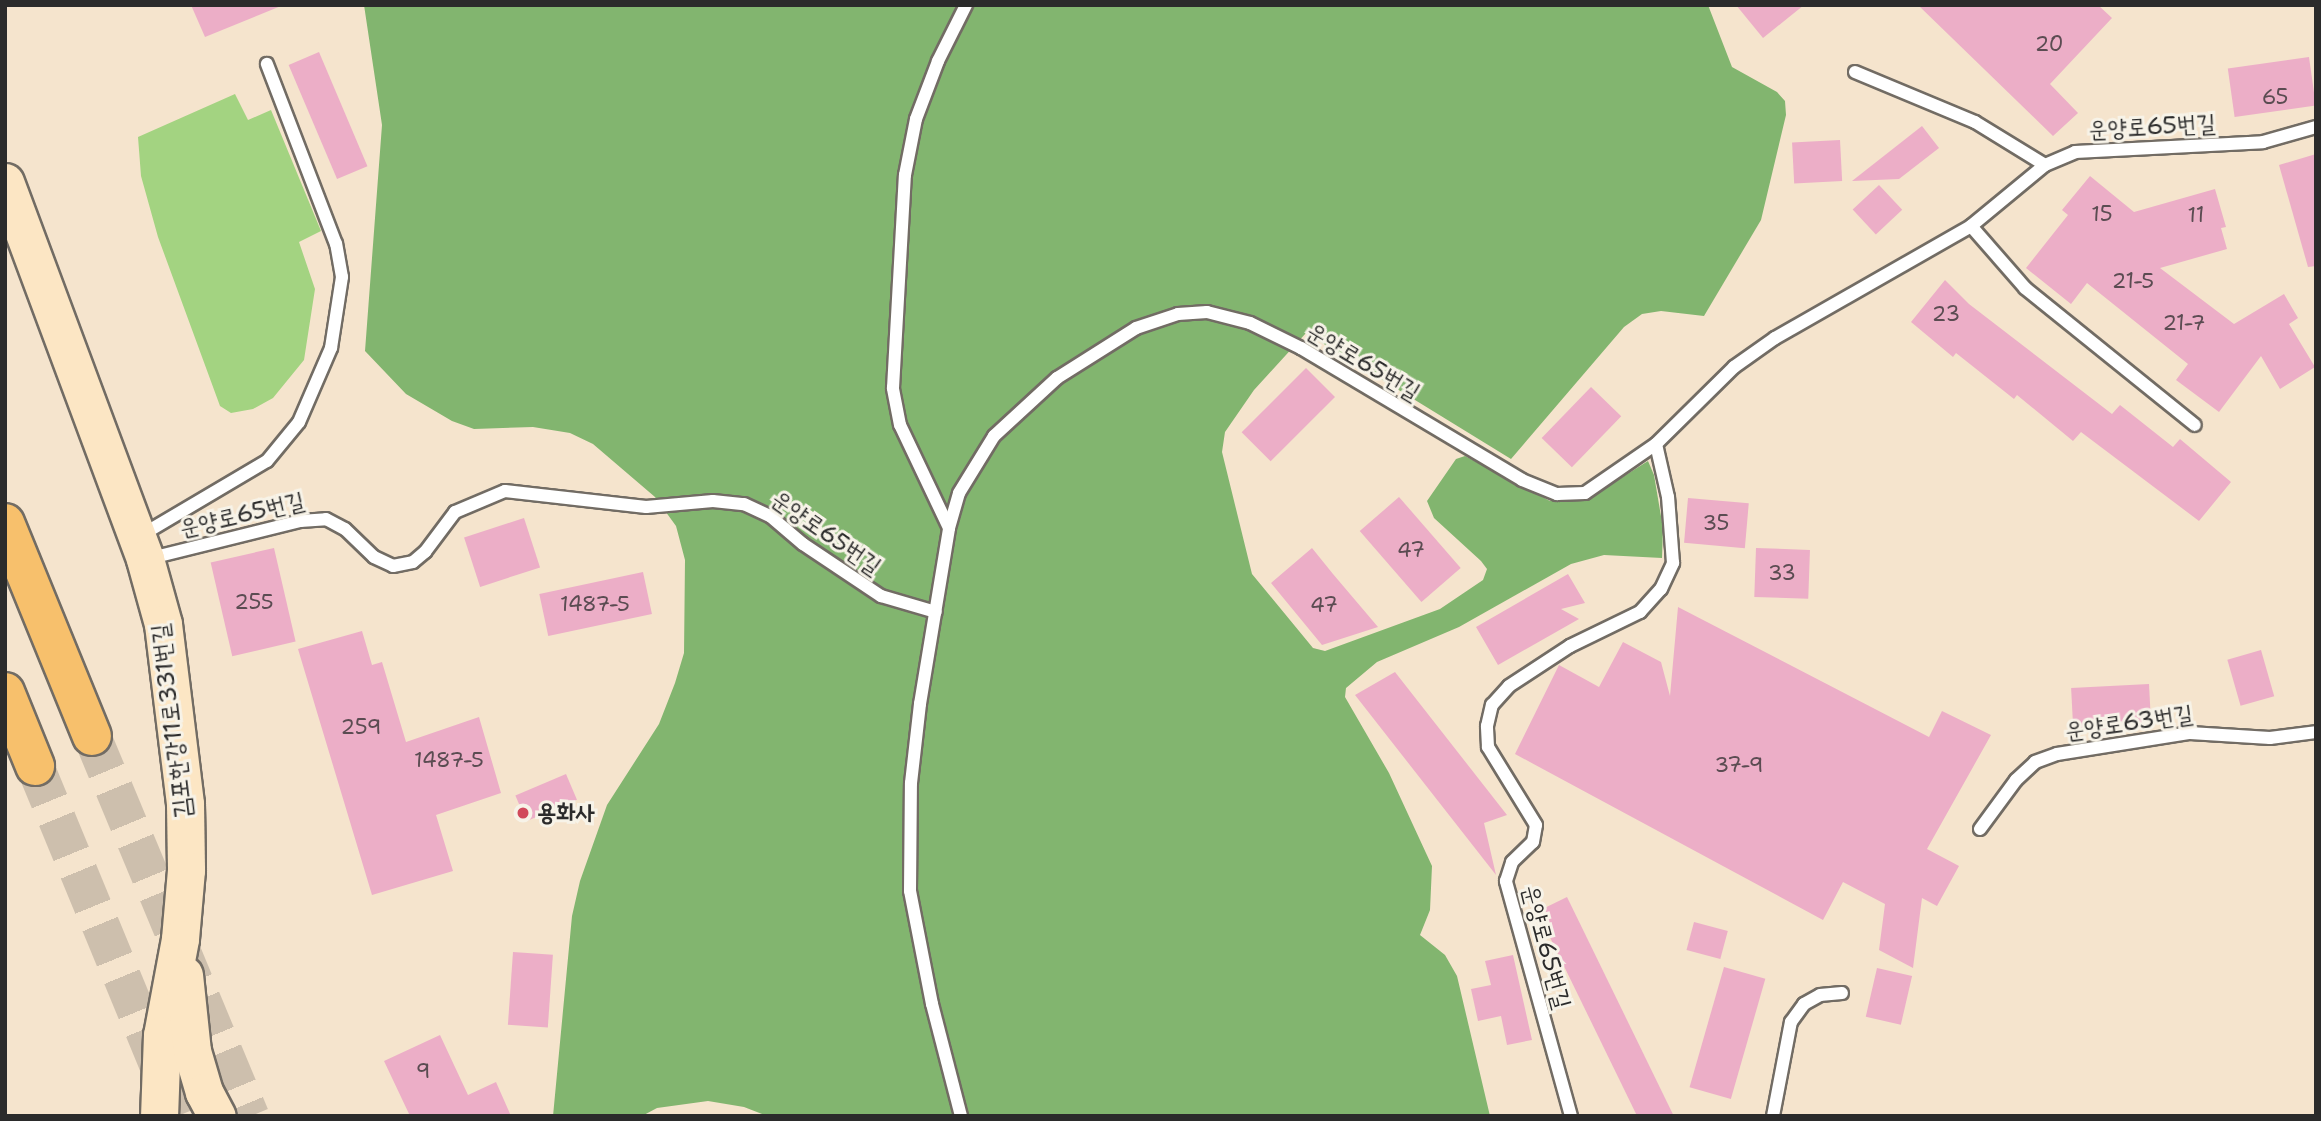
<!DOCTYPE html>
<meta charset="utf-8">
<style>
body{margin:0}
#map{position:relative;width:2321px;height:1121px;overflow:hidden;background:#f5e4cd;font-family:"Shantell Sans","Poor Story",sans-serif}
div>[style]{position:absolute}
.green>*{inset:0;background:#a3d381}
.forest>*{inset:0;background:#82b56f}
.building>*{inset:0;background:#ecaec7;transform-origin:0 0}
.highway-tunnel>*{height:38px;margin-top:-19px;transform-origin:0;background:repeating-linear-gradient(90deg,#cdbfad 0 38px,transparent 0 57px)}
.roads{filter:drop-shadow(2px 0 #726c64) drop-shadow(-2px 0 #726c64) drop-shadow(0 2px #726c64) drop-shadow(0 -2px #726c64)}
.lane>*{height:12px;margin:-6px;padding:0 6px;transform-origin:6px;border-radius:6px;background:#fff}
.secondary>*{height:37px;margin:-18.5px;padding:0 18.5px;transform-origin:18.5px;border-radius:18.5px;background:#fce6c4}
.highway>*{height:38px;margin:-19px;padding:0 19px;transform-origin:19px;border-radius:19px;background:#f7c06c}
.dots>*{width:19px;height:19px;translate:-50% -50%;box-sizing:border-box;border:4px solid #f7f3e8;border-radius:50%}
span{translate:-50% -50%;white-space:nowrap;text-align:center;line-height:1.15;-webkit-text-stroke:6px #f7f3e8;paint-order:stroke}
.number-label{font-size:21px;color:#5b4c52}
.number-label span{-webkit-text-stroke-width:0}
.street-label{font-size:24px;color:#2b2b2b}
.poi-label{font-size:24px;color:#2b2b2b;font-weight:700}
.left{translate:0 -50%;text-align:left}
.frame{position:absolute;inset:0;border:7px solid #2b2b2b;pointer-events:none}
</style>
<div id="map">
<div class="green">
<i style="clip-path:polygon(235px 94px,248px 120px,271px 110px,321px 231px,299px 242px,315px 289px,304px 360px,273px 398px,253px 409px,231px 413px,220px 406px,158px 237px,141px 176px,138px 137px)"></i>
</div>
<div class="forest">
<i style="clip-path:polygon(364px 5px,1708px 5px,1732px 67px,1777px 92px,1785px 101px,1786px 115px,1761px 220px,1704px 316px,1661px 311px,1642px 314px,1624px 327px,1511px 459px,1306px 333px,1254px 390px,1225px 432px,1222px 452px,1252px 574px,1313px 648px,1325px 651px,1440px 609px,1483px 580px,1487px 569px,1481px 561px,1434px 518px,1427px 501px,1456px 459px,1465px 456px,1550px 501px,1591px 497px,1648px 461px,1654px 475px,1663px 528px,1662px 558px,1604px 555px,1571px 564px,1459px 627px,1377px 662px,1346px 688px,1345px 697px,1389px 773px,1432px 866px,1430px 910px,1420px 935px,1445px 955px,1457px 976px,1490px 1116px,767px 1116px,744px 1107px,708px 1101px,657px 1108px,642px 1116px,553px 1116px,572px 916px,580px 881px,607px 805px,659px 724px,675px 683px,684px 653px,685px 560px,676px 526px,655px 497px,593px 444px,570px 433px,533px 427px,474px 429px,452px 421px,406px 394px,365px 351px,382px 125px)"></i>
</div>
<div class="building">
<i style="clip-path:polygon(191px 5px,281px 5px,281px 6px,205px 37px)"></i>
<i style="clip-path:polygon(1736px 5px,1804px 5px,1763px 38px)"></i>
<i style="clip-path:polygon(1918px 5px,2098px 5px,2112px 18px,2050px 84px,2078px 113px,2053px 136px)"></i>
<i style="left:319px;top:52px;width:124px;height:33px;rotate:67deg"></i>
<i style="left:2309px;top:57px;width:49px;height:82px;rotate:82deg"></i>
<i style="clip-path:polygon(1922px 126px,1939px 148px,1899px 179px,1852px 181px)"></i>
<i style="left:1840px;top:140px;width:41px;height:48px;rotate:87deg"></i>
<i style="clip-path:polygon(2316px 154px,2316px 266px,2308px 267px,2279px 165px)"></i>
<i style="clip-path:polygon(2090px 176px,2134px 212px,2215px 189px,2226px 227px,2221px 228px,2227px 249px,2160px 268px,2234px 324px,2284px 294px,2298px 318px,2289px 324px,2315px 367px,2280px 389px,2261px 356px,2219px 412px,2176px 380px,2188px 364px,2087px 283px,2071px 304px,2026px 268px,2068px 215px,2062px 210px)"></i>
<i style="left:1879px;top:185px;width:34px;height:36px;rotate:47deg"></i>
<i style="clip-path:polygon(1945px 280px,1969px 304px,2112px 414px,2120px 405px,2173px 447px,2180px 439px,2231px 482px,2199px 521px,2081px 432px,2073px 441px,2017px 395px,2014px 399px,1956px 353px,1953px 357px,1911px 322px)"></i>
<i style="left:1306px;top:368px;width:41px;height:91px;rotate:45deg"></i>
<i style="left:1591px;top:387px;width:42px;height:71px;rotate:44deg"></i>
<i style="left:1399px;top:497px;width:94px;height:52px;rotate:49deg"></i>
<i style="left:1688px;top:498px;width:61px;height:45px;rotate:5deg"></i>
<i style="left:524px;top:518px;width:52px;height:63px;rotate:72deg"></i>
<i style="left:274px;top:548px;width:96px;height:65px;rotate:77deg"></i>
<i style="clip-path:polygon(1312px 548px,1333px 574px,1378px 627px,1322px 645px,1271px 583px)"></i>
<i style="left:1756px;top:548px;width:54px;height:49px;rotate:2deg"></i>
<i style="left:643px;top:572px;width:43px;height:106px;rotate:78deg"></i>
<i style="clip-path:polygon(1568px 574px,1585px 603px,1561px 609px,1579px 619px,1498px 665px,1476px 627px)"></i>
<i style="clip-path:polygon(1678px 607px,1929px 737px,1942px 711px,1991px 735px,1927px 849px,1959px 866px,1937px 906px,1922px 898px,1913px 968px,1879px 950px,1885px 904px,1843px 882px,1823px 920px,1515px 754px,1559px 665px,1599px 687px,1623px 642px,1661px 662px,1670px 696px)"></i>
<i style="clip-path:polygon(362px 631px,372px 665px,382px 662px,406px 742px,479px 717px,501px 793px,436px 815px,453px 871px,372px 895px,298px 649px)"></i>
<i style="left:2261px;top:650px;width:48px;height:35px;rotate:74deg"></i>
<i style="clip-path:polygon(1395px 672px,1507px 815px,1484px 823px,1496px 875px,1355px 695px)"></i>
<i style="left:2149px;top:684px;width:43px;height:78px;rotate:87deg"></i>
<i style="left:566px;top:774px;width:28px;height:55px;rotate:67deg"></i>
<i style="left:1567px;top:897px;width:243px;height:33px;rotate:64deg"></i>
<i style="left:1694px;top:922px;width:35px;height:29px;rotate:15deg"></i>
<i style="left:513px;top:952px;width:40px;height:73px;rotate:4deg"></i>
<i style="clip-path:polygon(1513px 955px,1532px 1040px,1507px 1045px,1501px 1016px,1478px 1021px,1471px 989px,1491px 985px,1485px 961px)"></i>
<i style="left:1724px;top:967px;width:43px;height:125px;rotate:16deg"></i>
<i style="left:1877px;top:968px;width:36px;height:50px;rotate:13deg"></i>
<i style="clip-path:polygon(440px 1035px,468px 1095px,496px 1082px,511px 1116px,410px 1116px,384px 1061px)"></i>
</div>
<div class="highway-tunnel">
<i style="left:92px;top:736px;width:412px;rotate:67.4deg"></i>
<i style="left:35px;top:766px;width:378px;rotate:67.6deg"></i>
</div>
<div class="roads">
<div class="lane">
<i style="left:1855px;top:72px;width:130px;rotate:22.6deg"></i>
<i style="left:1975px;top:122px;width:82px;rotate:31.6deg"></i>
<i style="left:1971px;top:226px;width:82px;rotate:48.9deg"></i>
<i style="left:2025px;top:288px;width:218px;rotate:38.9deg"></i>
<i style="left:949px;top:528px;width:114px;rotate:-115.4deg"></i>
<i style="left:900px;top:425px;width:38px;rotate:-101deg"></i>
<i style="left:893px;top:388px;width:213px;rotate:-86.8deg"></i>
<i style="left:905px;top:175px;width:57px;rotate:-78.9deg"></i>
<i style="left:916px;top:119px;width:62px;rotate:-69.2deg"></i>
<i style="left:938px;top:61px;width:63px;rotate:-63.4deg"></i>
<i style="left:140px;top:536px;width:147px;rotate:-30.6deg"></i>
<i style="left:267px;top:461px;width:50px;rotate:-50.6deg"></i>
<i style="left:299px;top:422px;width:81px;rotate:-66.6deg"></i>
<i style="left:331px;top:348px;width:72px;rotate:-81.2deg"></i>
<i style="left:342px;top:277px;width:34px;rotate:-100deg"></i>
<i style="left:336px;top:244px;width:193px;rotate:-111deg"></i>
<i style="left:147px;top:559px;width:158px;rotate:-13.9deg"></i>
<i style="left:300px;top:521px;width:26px;rotate:-4deg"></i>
<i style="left:326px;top:519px;width:21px;rotate:28deg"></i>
<i style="left:345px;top:529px;width:40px;rotate:44deg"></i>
<i style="left:374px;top:557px;width:21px;rotate:25deg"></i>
<i style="left:393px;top:566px;width:20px;rotate:-11deg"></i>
<i style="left:413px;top:562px;width:16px;rotate:-40deg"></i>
<i style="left:425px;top:552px;width:50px;rotate:-53.1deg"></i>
<i style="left:455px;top:512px;width:54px;rotate:-22.8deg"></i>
<i style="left:505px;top:491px;width:142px;rotate:6.5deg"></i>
<i style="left:646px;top:507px;width:67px;rotate:-5.1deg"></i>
<i style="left:713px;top:501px;width:31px;rotate:6deg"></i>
<i style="left:744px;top:504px;width:29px;rotate:25deg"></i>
<i style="left:770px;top:516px;width:43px;rotate:40.3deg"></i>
<i style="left:803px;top:544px;width:94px;rotate:33.7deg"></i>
<i style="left:881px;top:596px;width:57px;rotate:16.2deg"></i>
<i style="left:1980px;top:829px;width:61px;rotate:-53.7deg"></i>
<i style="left:2016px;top:780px;width:26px;rotate:-43deg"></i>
<i style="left:2035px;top:762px;width:23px;rotate:-20deg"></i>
<i style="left:2057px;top:754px;width:135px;rotate:-9deg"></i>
<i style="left:2190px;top:733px;width:80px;rotate:3.6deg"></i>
<i style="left:2270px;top:738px;width:46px;rotate:-7.4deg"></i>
<i style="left:961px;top:1116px;width:116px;rotate:-104.5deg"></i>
<i style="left:932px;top:1004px;width:115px;rotate:-101deg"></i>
<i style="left:910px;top:891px;width:108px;rotate:-89.5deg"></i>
<i style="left:911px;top:783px;width:80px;rotate:-83.5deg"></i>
<i style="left:920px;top:704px;width:178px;rotate:-80.6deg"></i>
<i style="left:949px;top:528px;width:36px;rotate:-74deg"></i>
<i style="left:959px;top:493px;width:67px;rotate:-58.4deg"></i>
<i style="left:994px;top:436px;width:86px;rotate:-42.6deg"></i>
<i style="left:1057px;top:378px;width:93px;rotate:-32.3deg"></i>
<i style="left:1136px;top:328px;width:44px;rotate:-18.4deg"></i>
<i style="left:1178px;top:314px;width:29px;rotate:-4deg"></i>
<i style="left:1207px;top:312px;width:44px;rotate:14.3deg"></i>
<i style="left:1250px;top:323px;width:57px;rotate:26.1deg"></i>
<i style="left:1301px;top:348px;width:257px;rotate:30.8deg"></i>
<i style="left:1522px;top:480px;width:38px;rotate:22deg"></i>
<i style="left:1557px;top:494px;width:28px;rotate:-2deg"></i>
<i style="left:1585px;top:493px;width:86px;rotate:-34.6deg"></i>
<i style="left:1656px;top:444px;width:110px;rotate:-44.6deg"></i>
<i style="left:1734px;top:367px;width:50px;rotate:-35.3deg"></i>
<i style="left:1775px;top:338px;width:226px;rotate:-29.7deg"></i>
<i style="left:1971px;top:226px;width:96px;rotate:-39.5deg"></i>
<i style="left:2045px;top:165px;width:33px;rotate:-23deg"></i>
<i style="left:2075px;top:152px;width:188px;rotate:-3deg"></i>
<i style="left:2263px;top:142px;width:55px;rotate:-15.8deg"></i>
<i style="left:1571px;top:1116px;width:244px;rotate:-105.5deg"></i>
<i style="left:1506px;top:881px;width:20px;rotate:-72deg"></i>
<i style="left:1512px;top:862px;width:29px;rotate:-44deg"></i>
<i style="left:1533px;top:842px;width:17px;rotate:-80deg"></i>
<i style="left:1536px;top:825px;width:92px;rotate:-121.6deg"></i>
<i style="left:1488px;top:747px;width:21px;rotate:-93deg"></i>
<i style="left:1487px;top:726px;width:22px;rotate:-77deg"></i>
<i style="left:1492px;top:705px;width:25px;rotate:-48deg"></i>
<i style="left:1509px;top:686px;width:73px;rotate:-33.3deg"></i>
<i style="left:1570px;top:646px;width:78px;rotate:-25.9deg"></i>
<i style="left:1640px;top:612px;width:31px;rotate:-48deg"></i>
<i style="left:1661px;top:589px;width:29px;rotate:-65deg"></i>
<i style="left:1673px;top:563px;width:66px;rotate:-94.3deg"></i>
<i style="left:1668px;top:497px;width:54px;rotate:-102.8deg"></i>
<i style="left:1773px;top:1116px;width:96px;rotate:-79.2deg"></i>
<i style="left:1791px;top:1022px;width:22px;rotate:-54deg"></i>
<i style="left:1804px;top:1004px;width:18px;rotate:-29deg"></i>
<i style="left:1820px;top:995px;width:22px;rotate:-5deg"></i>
</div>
<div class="secondary">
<i style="left:5px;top:182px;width:402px;rotate:69.6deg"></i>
<i style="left:145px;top:559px;width:67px;rotate:74.5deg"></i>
<i style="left:163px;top:624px;width:181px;rotate:83deg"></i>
<i style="left:185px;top:804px;width:66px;rotate:89.1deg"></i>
<i style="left:186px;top:870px;width:69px;rotate:95deg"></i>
<i style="left:180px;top:939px;width:98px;rotate:100.6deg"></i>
<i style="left:162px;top:1035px;width:81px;rotate:92.1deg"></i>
<i style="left:184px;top:975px;width:76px;rotate:84deg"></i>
<i style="left:192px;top:1051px;width:43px;rotate:73.7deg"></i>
<i style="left:204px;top:1092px;width:27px;rotate:62deg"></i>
</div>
<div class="highway">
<i style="left:5px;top:523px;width:230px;rotate:67.8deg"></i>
<i style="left:5px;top:692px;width:80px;rotate:67.9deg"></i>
</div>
</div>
<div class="dots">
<i style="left:523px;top:813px;background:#d1495b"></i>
</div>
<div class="number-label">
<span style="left:2049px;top:44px">20</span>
<span style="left:2275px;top:97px">65</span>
<span style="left:2102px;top:214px">15</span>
<span style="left:2196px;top:215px">11</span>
<span style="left:2133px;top:281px">21-5</span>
<span style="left:1946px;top:314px">23</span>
<span style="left:2184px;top:323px">21-7</span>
<span style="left:1716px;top:523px">35</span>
<span style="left:1411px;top:550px">47</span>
<span style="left:1782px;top:573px">33</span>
<span style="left:254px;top:602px">255</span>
<span style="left:595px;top:604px">1487-5</span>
<span style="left:1324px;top:605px">47</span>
<span style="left:361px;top:727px">259</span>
<span style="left:449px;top:760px">1487-5</span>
<span style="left:1739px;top:765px">37-9</span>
<span style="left:423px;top:1071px">9</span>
</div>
<div class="street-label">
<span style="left:2152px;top:127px;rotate:-3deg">운양로65번길</span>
<span style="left:1363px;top:362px;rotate:31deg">운양로65번길</span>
<span style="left:242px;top:515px;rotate:-13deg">운양로65번길</span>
<span style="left:826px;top:533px;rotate:35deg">운양로65번길</span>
<span style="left:172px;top:721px;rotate:-97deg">김포한강11로331번길</span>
<span style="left:2129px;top:723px;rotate:-8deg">운양로63번길</span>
<span style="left:1546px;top:947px;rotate:75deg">운양로65번길</span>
</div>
<div class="poi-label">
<span class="left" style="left:537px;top:813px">용화사</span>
</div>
<div class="frame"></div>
</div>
